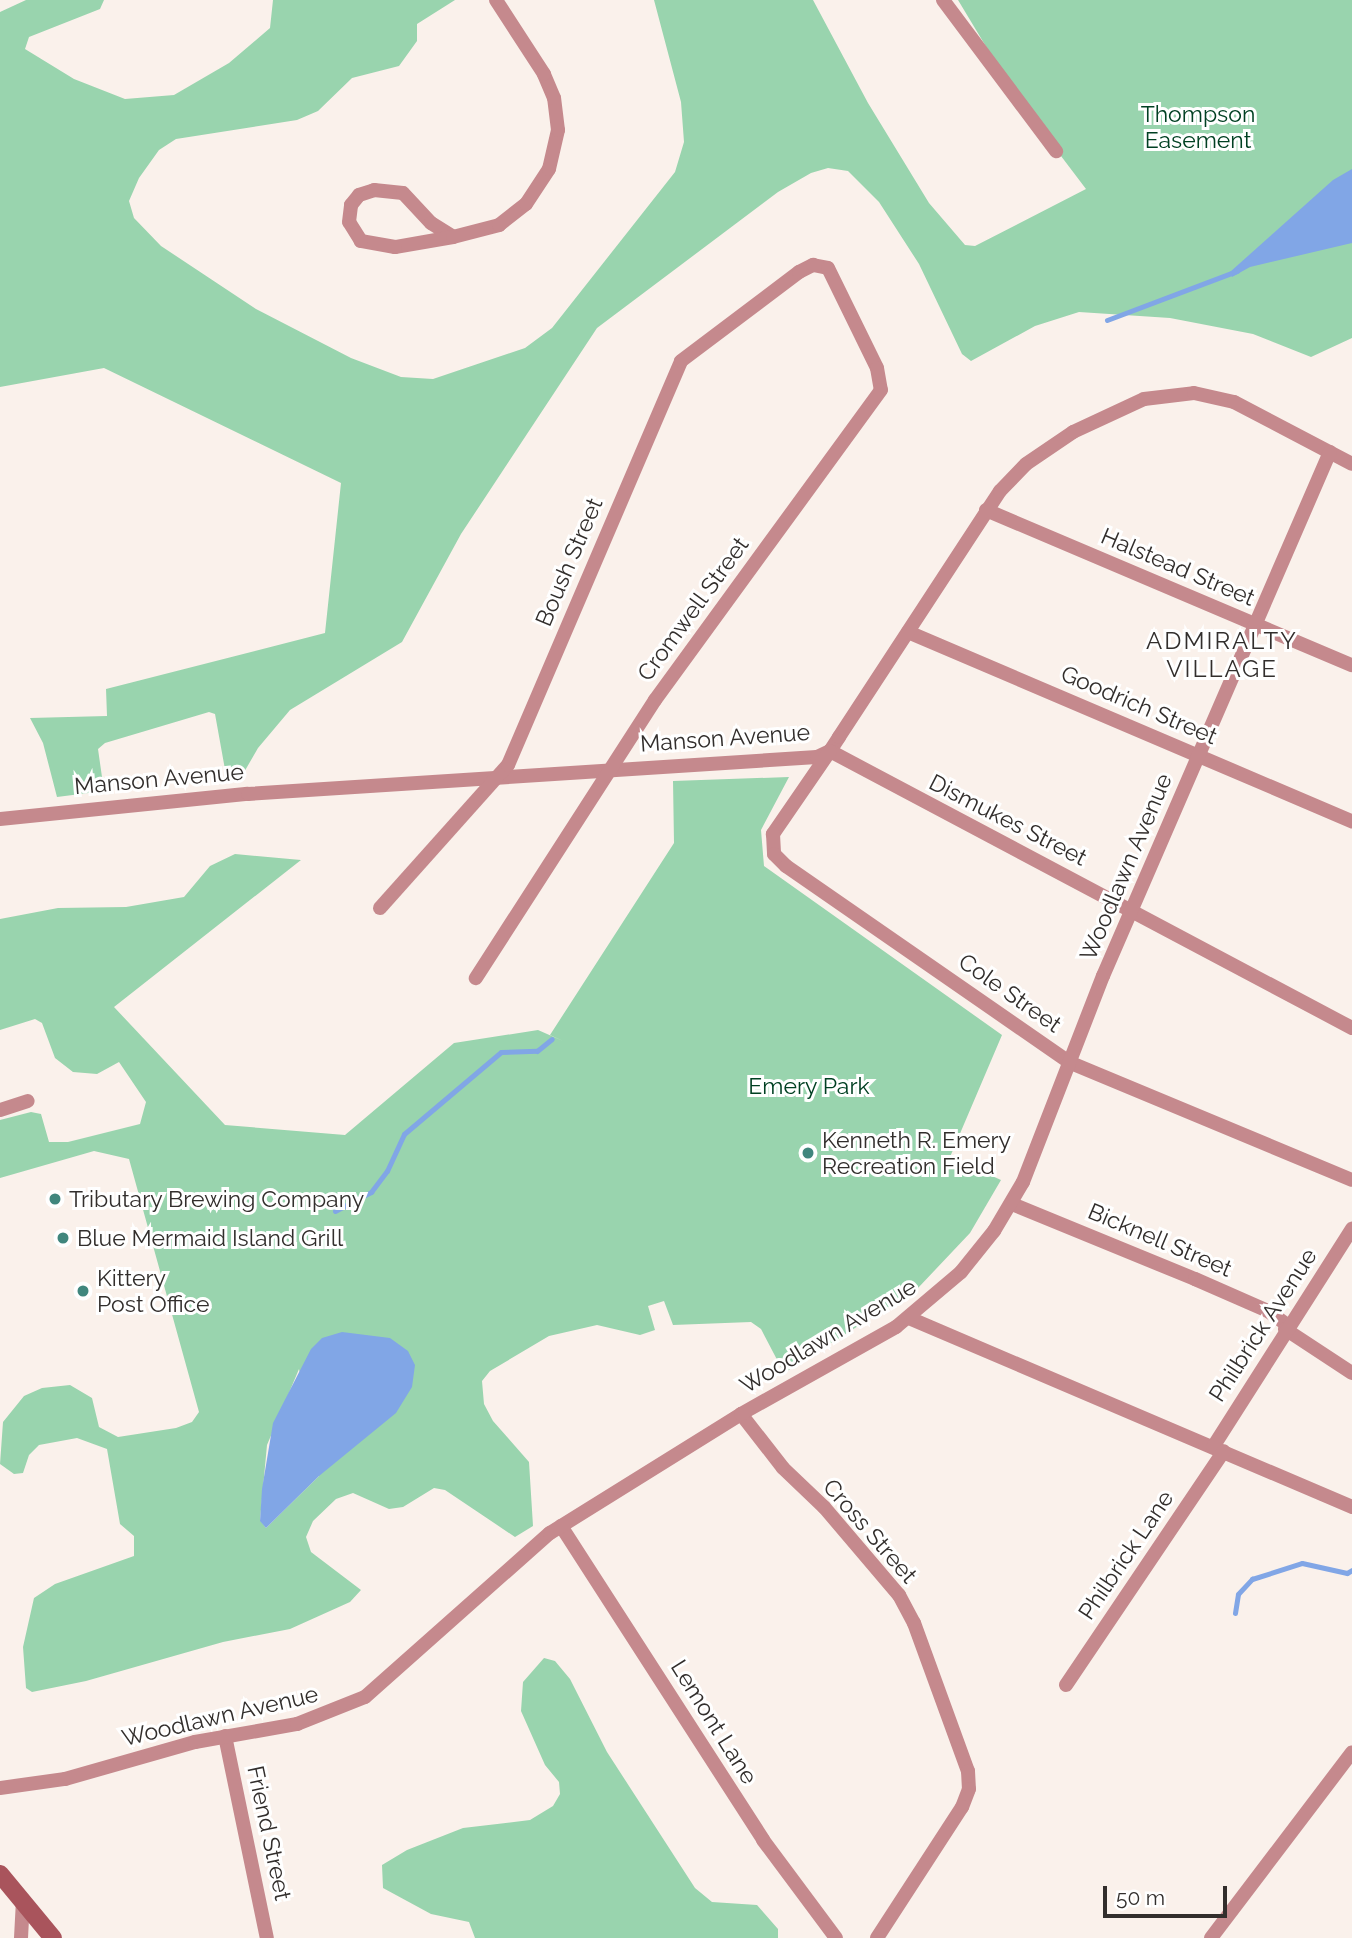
<!DOCTYPE html>
<style>
body{margin:0}
#map{position:relative;width:1352px;height:1938px;overflow:hidden;background:#faf1eb;font-family:Raleway,sans-serif}
div>[style]{position:absolute}
.green>*{inset:0;background:#99d4ae}
.water>*{inset:0;background:#81a6e6}
.stream>*{height:5px;margin:-2.5px;padding:0 2.5px;transform-origin:2.5px;border-radius:2.5px;background:#81a6e6}
.street>*{height:14px;margin:-7px;padding:0 7px;transform-origin:7px;border-radius:7px;background:#c5898d}
.secondary>*{height:18px;margin:-9px;padding:0 9px;transform-origin:9px;border-radius:9px;background:#a9545c}
.dots>*{width:19px;height:19px;translate:-50% -50%;box-sizing:border-box;border:4px solid #fff;border-radius:50%}
span{translate:-50% -50%;white-space:nowrap;text-align:center;line-height:1.15;-webkit-text-stroke:6px #fff;paint-order:stroke}
.park-label{font-size:23px;color:#004022}
.street-label{font-size:23px;color:#322e2c}
.poi-label{font-size:23px;color:#322e2c}
.left{translate:0 -50%;text-align:left}
.neighbourhood-label{font-size:24px;color:#322e2c;letter-spacing:2px}
.scale{position:absolute;left:1103px;top:1886px;width:124px;height:32px;box-sizing:border-box;border:4px solid #322e2c;border-top:0;padding-left:9px;font-size:21px;line-height:24px;white-space:nowrap;color:#322e2c;-webkit-text-stroke:5px #fff;paint-order:stroke}
</style>
<div id="map">
<div class="green">
<i style="clip-path:polygon(26px 0,104px 0,100px 9px,29px 37px,25px 49px,74px 79px,125px 99px,174px 95px,229px 63px,270px 28px,273px 0,455px 0,417px 24px,417px 41px,399px 66px,352px 78px,318px 111px,297px 120px,176px 139px,159px 150px,139px 178px,129px 201px,134px 218px,161px 246px,256px 309px,351px 358px,401px 377px,433px 379px,525px 348px,552px 328px,675px 172px,684px 142px,681px 102px,654px 0,813px 0,868px 103px,929px 203px,965px 245px,975px 246px,1086px 189px,1017px 98px,958px 0,1352px 0,1352px 338px,1311px 357px,1253px 334px,1170px 318px,1079px 312px,1035px 326px,971px 361px,962px 354px,919px 264px,879px 202px,848px 171px,828px 168px,811px 173px,778px 192px,597px 328px,461px 534px,402px 642px,290px 710px,258px 748px,243px 774px,226px 775px,215px 714px,209px 712px,105px 743px,98px 749px,104px 791px,57px 797px,43px 743px,30px 718px,107px 716px,106px 689px,325px 633px,341px 483px,104px 368px,0 387px,0 12px)"></i>
<i style="clip-path:polygon(evenodd,789px 777px,761px 830px,764px 866px,1002px 1035px,950px 1157px,1001px 1180px,970px 1233px,918px 1288px,784px 1373px,761px 1329px,751px 1322px,673px 1325px,664px 1301px,648px 1306px,655px 1330px,640px 1335px,597px 1325px,549px 1336px,490px 1371px,482px 1381px,484px 1404px,493px 1421px,529px 1462px,533px 1526px,515px 1537px,445px 1490px,434px 1488px,403px 1507px,389px 1509px,353px 1493px,336px 1499px,313px 1521px,306px 1537px,311px 1552px,361px 1590px,350px 1602px,290px 1629px,223px 1642px,86px 1681px,32px 1692px,26px 1688px,23px 1647px,34px 1598px,55px 1584px,134px 1556px,134px 1536px,120px 1524px,107px 1449px,77px 1438px,39px 1445px,29px 1455px,23px 1473px,14px 1474px,0 1464px,3px 1422px,24px 1396px,42px 1388px,70px 1385px,92px 1398px,99px 1427px,118px 1437px,176px 1428px,192px 1422px,199px 1412px,129px 1159px,94px 1151px,0 1178px,0 1120px,31px 1112px,41px 1114px,49px 1142px,68px 1142px,140px 1124px,146px 1102px,119px 1062px,97px 1074px,73px 1072px,55px 1058px,42px 1023px,35px 1019px,0 1030px,0 919px,58px 908px,126px 907px,184px 897px,210px 866px,235px 854px,301px 860px,114px 1007px,225px 1125px,345px 1135px,454px 1043px,538px 1030px,563px 1041px,550px 1035px,674px 843px,673px 781px,789px 777px,299px 1369px,319px 1476px,266px 1528px,260px 1520px,267px 1445px,299px 1369px)"></i>
<i style="clip-path:polygon(544px 1658px,555px 1661px,570px 1679px,607px 1752px,695px 1888px,712px 1902px,757px 1905px,778px 1929px,778px 1938px,475px 1938px,469px 1922px,431px 1914px,383px 1888px,382px 1865px,407px 1850px,463px 1828px,530px 1820px,553px 1806px,560px 1794px,559px 1782px,545px 1765px,521px 1711px,523px 1682px)"></i>
</div>
<div class="water">
<i style="clip-path:polygon(1352px 169px,1352px 243px,1250px 267px,1232px 277px,1230px 272px,1333px 180px)"></i>
<i style="clip-path:polygon(342px 1332px,390px 1338px,408px 1351px,415px 1365px,412px 1387px,396px 1413px,319px 1476px,266px 1528px,260px 1521px,262px 1489px,273px 1423px,311px 1349px,322px 1338px)"></i>
</div>
<div class="stream">
<i style="left:1107px;top:320px;width:139px;rotate:-20.7deg"></i>
<i style="left:335px;top:1211px;width:41px;rotate:-27.8deg"></i>
<i style="left:371px;top:1192px;width:26px;rotate:-53deg"></i>
<i style="left:387px;top:1171px;width:41px;rotate:-65.3deg"></i>
<i style="left:404px;top:1134px;width:127px;rotate:-40.2deg"></i>
<i style="left:501px;top:1052px;width:36px;rotate:-2deg"></i>
<i style="left:537px;top:1051px;width:19px;rotate:-39deg"></i>
<i style="left:1235px;top:1613px;width:19px;rotate:-81deg"></i>
<i style="left:1238px;top:1594px;width:21px;rotate:-47deg"></i>
<i style="left:1252px;top:1579px;width:52px;rotate:-17.7deg"></i>
<i style="left:1302px;top:1563px;width:46px;rotate:12.5deg"></i>
<i style="left:1347px;top:1573px;width:6px;rotate:-31deg"></i>
</div>
<div class="street">
<i style="left:943px;top:0;width:189px;rotate:53.2deg"></i>
<i style="left:374px;top:190px;width:29px;rotate:6deg"></i>
<i style="left:403px;top:193px;width:41px;rotate:47deg"></i>
<i style="left:431px;top:223px;width:26px;rotate:32deg"></i>
<i style="left:453px;top:237px;width:59px;rotate:170.2deg"></i>
<i style="left:395px;top:247px;width:35px;rotate:-170deg"></i>
<i style="left:361px;top:241px;width:22px;rotate:-122deg"></i>
<i style="left:349px;top:222px;width:17px;rotate:-83deg"></i>
<i style="left:351px;top:205px;width:13px;rotate:-51deg"></i>
<i style="left:359px;top:195px;width:16px;rotate:-18deg"></i>
<i style="left:453px;top:237px;width:48px;rotate:-14.6deg"></i>
<i style="left:499px;top:225px;width:34px;rotate:-38deg"></i>
<i style="left:526px;top:204px;width:42px;rotate:-56.7deg"></i>
<i style="left:549px;top:169px;width:40px;rotate:-77deg"></i>
<i style="left:558px;top:130px;width:32px;rotate:-97deg"></i>
<i style="left:554px;top:98px;width:26px;rotate:-113deg"></i>
<i style="left:544px;top:74px;width:88px;rotate:-123deg"></i>
<i style="left:986px;top:510px;width:397px;rotate:23deg"></i>
<i style="left:908px;top:632px;width:483px;rotate:23.1deg"></i>
<i style="left:0;top:819px;width:249px;rotate:-5.8deg"></i>
<i style="left:248px;top:794px;width:570px;rotate:-3.72deg"></i>
<i style="left:817px;top:757px;width:14px;rotate:-25deg"></i>
<i style="left:830px;top:751px;width:17px;rotate:-57deg"></i>
<i style="left:839px;top:737px;width:294px;rotate:-56.8deg"></i>
<i style="left:1000px;top:491px;width:37px;rotate:-46deg"></i>
<i style="left:1026px;top:464px;width:57px;rotate:-34.2deg"></i>
<i style="left:1073px;top:432px;width:78px;rotate:-24.9deg"></i>
<i style="left:1144px;top:399px;width:50px;rotate:-6.8deg"></i>
<i style="left:1194px;top:393px;width:41px;rotate:12.7deg"></i>
<i style="left:1234px;top:402px;width:133px;rotate:27.7deg"></i>
<i style="left:380px;top:908px;width:192px;rotate:-48.2deg"></i>
<i style="left:508px;top:765px;width:439px;rotate:-66.8deg"></i>
<i style="left:681px;top:361px;width:148px;rotate:-37deg"></i>
<i style="left:799px;top:272px;width:16px;rotate:-27deg"></i>
<i style="left:813px;top:265px;width:15px;rotate:11deg"></i>
<i style="left:828px;top:268px;width:111px;rotate:63.9deg"></i>
<i style="left:877px;top:368px;width:22px;rotate:80deg"></i>
<i style="left:881px;top:390px;width:384px;rotate:126.1deg"></i>
<i style="left:655px;top:700px;width:331px;rotate:122.8deg"></i>
<i style="left:1352px;top:1028px;width:591px;rotate:-152.05deg"></i>
<i style="left:830px;top:751px;width:101px;rotate:124.5deg"></i>
<i style="left:773px;top:834px;width:20px;rotate:87deg"></i>
<i style="left:774px;top:854px;width:17px;rotate:45deg"></i>
<i style="left:786px;top:866px;width:346px;rotate:34.7deg"></i>
<i style="left:1071px;top:1063px;width:304px;rotate:22.6deg"></i>
<i style="left:0;top:1110px;width:29px;rotate:-18deg"></i>
<i style="left:1012px;top:1204px;width:198px;rotate:22.3deg"></i>
<i style="left:1195px;top:1279px;width:80px;rotate:23.7deg"></i>
<i style="left:1268px;top:1311px;width:24px;rotate:36deg"></i>
<i style="left:909px;top:1318px;width:482px;rotate:23.1deg"></i>
<i style="left:1285px;top:1329px;width:80px;rotate:33.3deg"></i>
<i style="left:741px;top:1414px;width:68px;rotate:52.1deg"></i>
<i style="left:783px;top:1468px;width:57px;rotate:43.6deg"></i>
<i style="left:824px;top:1507px;width:116px;rotate:49.6deg"></i>
<i style="left:899px;top:1595px;width:32px;rotate:62deg"></i>
<i style="left:914px;top:1623px;width:158px;rotate:70deg"></i>
<i style="left:968px;top:1771px;width:18px;rotate:87deg"></i>
<i style="left:969px;top:1789px;width:19px;rotate:111deg"></i>
<i style="left:962px;top:1807px;width:156px;rotate:123deg"></i>
<i style="left:1213px;top:1447px;width:259px;rotate:-57.5deg"></i>
<i style="left:561px;top:1526px;width:373px;rotate:57.2deg"></i>
<i style="left:763px;top:1840px;width:122px;rotate:53.3deg"></i>
<i style="left:1066px;top:1685px;width:282px;rotate:-56deg"></i>
<i style="left:225px;top:1736px;width:206px;rotate:78.3deg"></i>
<i style="left:0;top:1788px;width:66px;rotate:-7.9deg"></i>
<i style="left:65px;top:1779px;width:135px;rotate:-15.9deg"></i>
<i style="left:195px;top:1742px;width:104px;rotate:-10deg"></i>
<i style="left:297px;top:1724px;width:73px;rotate:-21.7deg"></i>
<i style="left:365px;top:1697px;width:247px;rotate:-41.6deg"></i>
<i style="left:550px;top:1533px;width:225px;rotate:-31.9deg"></i>
<i style="left:741px;top:1414px;width:178px;rotate:-29.3deg"></i>
<i style="left:896px;top:1327px;width:85px;rotate:-40.2deg"></i>
<i style="left:961px;top:1272px;width:53px;rotate:-51.2deg"></i>
<i style="left:994px;top:1231px;width:57px;rotate:-59.4deg"></i>
<i style="left:1023px;top:1182px;width:221px;rotate:-68.8deg"></i>
<i style="left:1103px;top:976px;width:571px;rotate:-66.58deg"></i>
<i style="left:21px;top:1938px;width:35px;rotate:-87deg"></i>
<i style="left:1211px;top:1938px;width:233px;rotate:-52.8deg"></i>
</div>
<div class="secondary">
<i style="left:0;top:1874px;width:83px;rotate:50.4deg"></i>
</div>
<div class="dots">
<i style="left:808px;top:1153px;background:#40867d"></i>
<i style="left:55px;top:1199px;background:#40867d"></i>
<i style="left:63px;top:1238px;background:#40867d"></i>
<i style="left:83px;top:1291px;background:#40867d"></i>
</div>
<div class="park-label">
<span style="left:1198px;top:127px">Thompson<br>Easement</span>
<span style="left:809px;top:1086px">Emery Park</span>
</div>
<div class="street-label">
<span style="left:569px;top:562px;rotate:-67deg">Boush Street</span>
<span style="left:1178px;top:567px;rotate:23deg">Halstead Street</span>
<span style="left:693px;top:609px;rotate:-54deg">Cromwell Street</span>
<span style="left:1139px;top:705px;rotate:23deg">Goodrich Street</span>
<span style="left:725px;top:738px;rotate:-4deg">Manson Avenue</span>
<span style="left:159px;top:779px;rotate:-5deg">Manson Avenue</span>
<span style="left:1008px;top:820px;rotate:27deg">Dismukes Street</span>
<span style="left:1126px;top:867px;rotate:-67deg">Woodlawn Avenue</span>
<span style="left:1010px;top:993px;rotate:35deg">Cole Street</span>
<span style="left:1160px;top:1240px;rotate:23deg">Bicknell Street</span>
<span style="left:1263px;top:1325px;rotate:-57deg">Philbrick Avenue</span>
<span style="left:828px;top:1336px;rotate:-31deg">Woodlawn Avenue</span>
<span style="left:870px;top:1531px;rotate:49deg">Cross Street</span>
<span style="left:1126px;top:1555px;rotate:-56deg">Philbrick Lane</span>
<span style="left:220px;top:1716px;rotate:-13deg">Woodlawn Avenue</span>
<span style="left:714px;top:1722px;rotate:58deg">Lemont Lane</span>
<span style="left:269px;top:1833px;rotate:78deg">Friend Street</span>
</div>
<div class="poi-label">
<span class="left" style="left:822px;top:1153px">Kenneth R. Emery<br>Recreation Field</span>
<span class="left" style="left:69px;top:1199px">Tributary Brewing Company</span>
<span class="left" style="left:77px;top:1238px">Blue Mermaid Island Grill</span>
<span class="left" style="left:97px;top:1291px">Kittery<br>Post Office</span>
</div>
<div class="neighbourhood-label">
<span style="left:1222px;top:655px">ADMIRALTY<br>VILLAGE</span>
</div>
<div class="scale">50 m</div>
</div>
